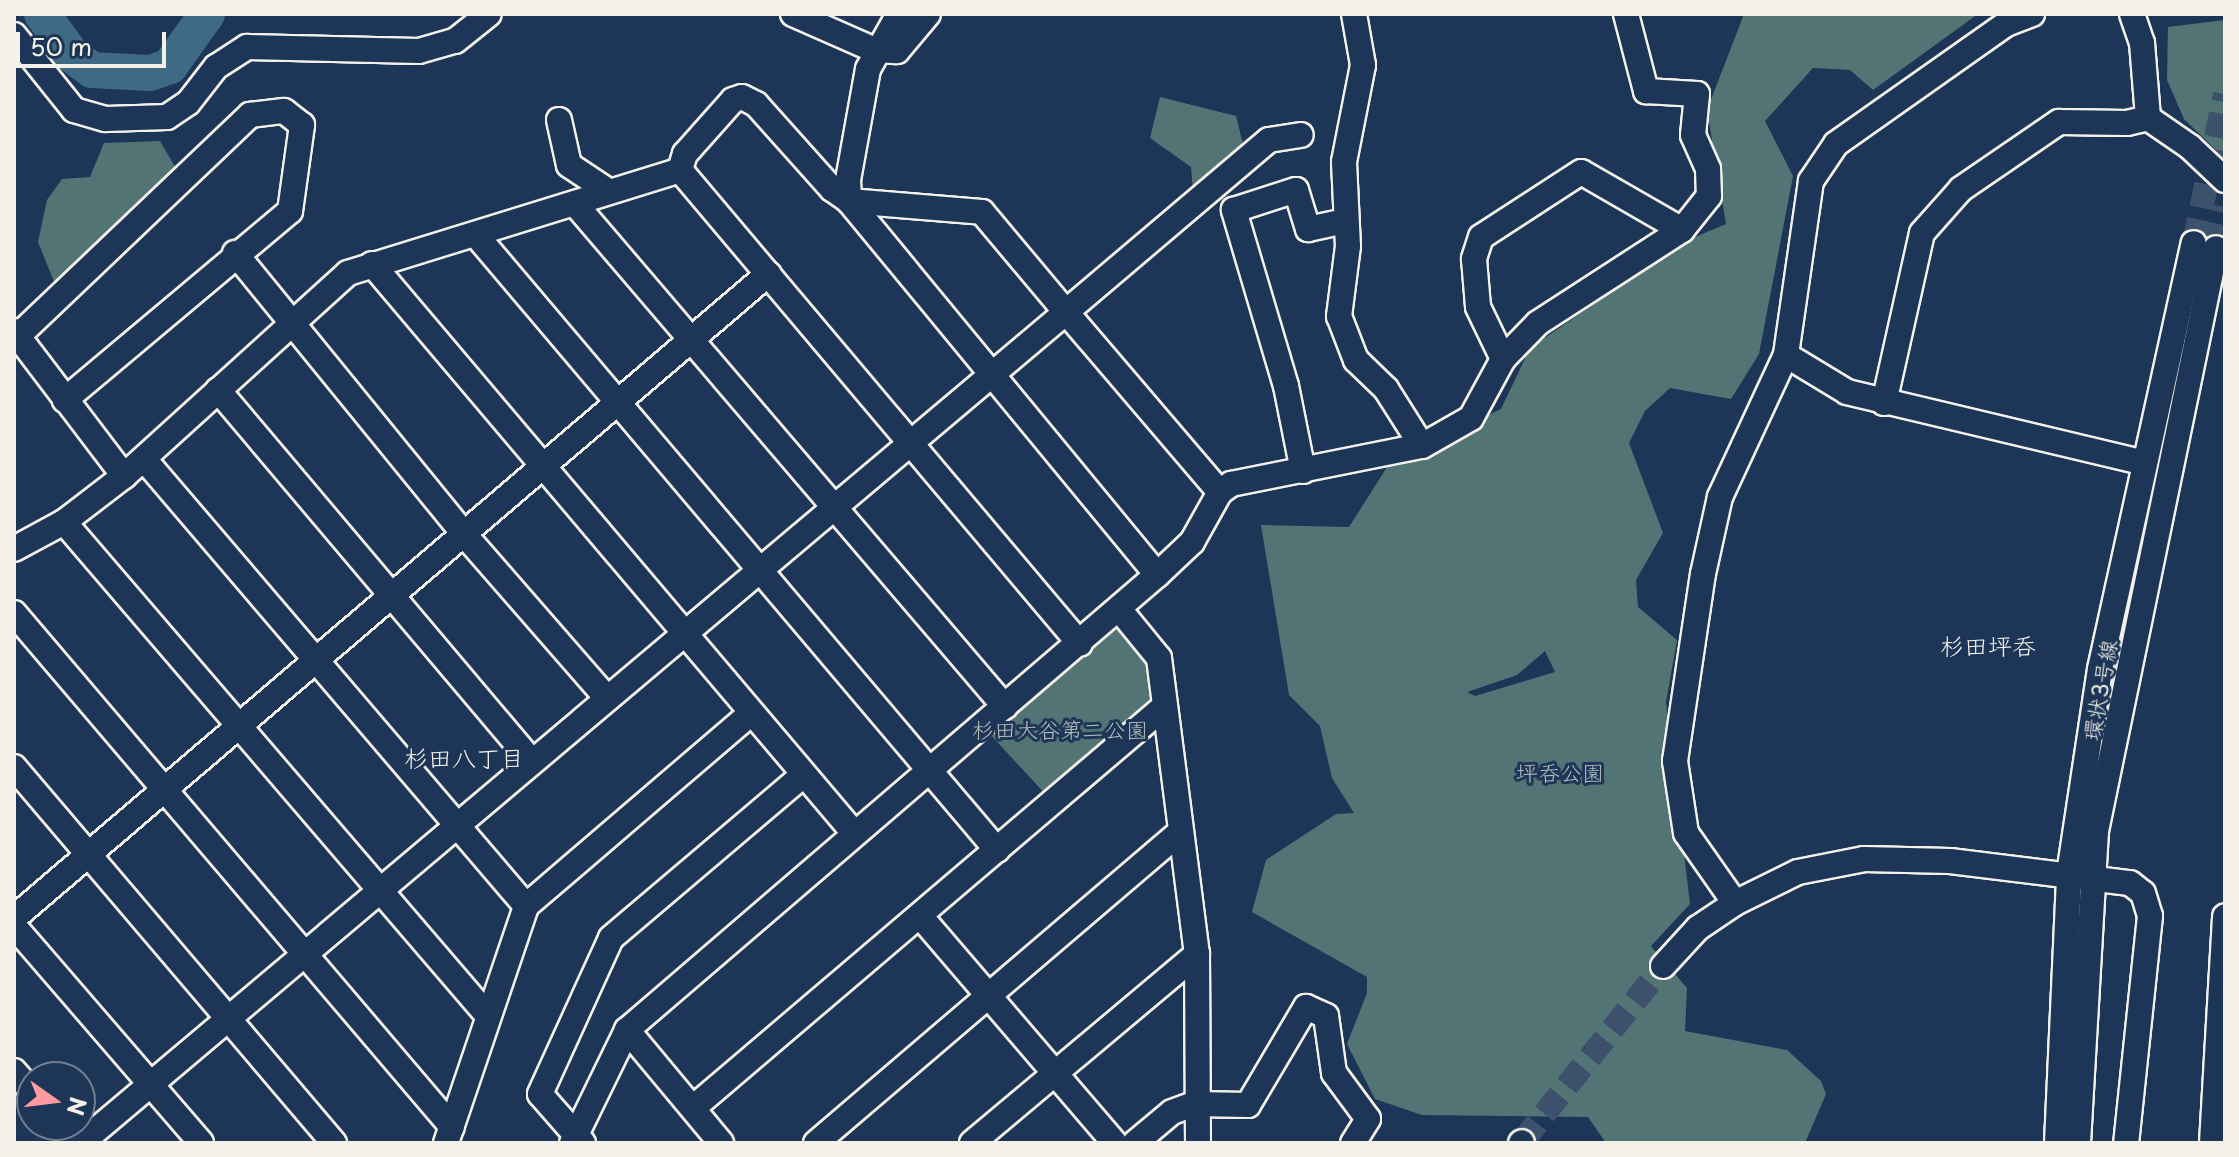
<!DOCTYPE html>
<meta charset="utf-8">
<style>
body{margin:0}
#map{position:relative;width:2239px;height:1157px;overflow:hidden;background:#1d3557;font-family:"Playpen Sans","Klee One",sans-serif}
div>[style]{position:absolute}
.green>*{inset:0;background:#537474}
.river>*{height:36px;margin:-18px;padding:0 18px;transform-origin:18px;border-radius:18px;background:#3e6a84}
.minor-tunnel>*{height:24px;margin-top:-12px;transform-origin:0;background:repeating-linear-gradient(90deg,#3d516d 0 24px,transparent 0 36px)}
.roads{filter:drop-shadow(2px 0 #f4f1e8) drop-shadow(-2px 0 #f4f1e8) drop-shadow(0 2px #f4f1e8) drop-shadow(0 -2px #f4f1e8)}
.minor>*{height:24px;margin:-12px;padding:0 12px;transform-origin:12px;border-radius:12px;background:#1d3557}
span{translate:-50% -50%;white-space:nowrap;text-align:center;line-height:1.15;-webkit-text-stroke:6px #1d3557;paint-order:stroke}
.street-label{font-size:22px;color:#f4f1e8}
.park-label{font-size:22px;color:#b4bfba}
.neighbourhood-label{font-size:24px;color:#f4f1e8}
.frame{position:absolute;inset:0;border:16px solid #f4f1e8;pointer-events:none}
.north{position:absolute;left:16px;top:1061px;width:80px;height:80px;box-sizing:border-box;background:#1d3557;border:2px solid #738091;border-radius:50%;rotate:104deg;font-size:22px;font-weight:700;line-height:32px;text-align:center;color:#f4f1e8}
.north::after{content:'';display:block;margin:auto;width:28px;height:36px;background:#ff9aa2;clip-path:polygon(50% 0,100% 100%,50% 72%,0 100%)}
.scale{position:absolute;left:16px;top:32px;width:150px;height:36px;box-sizing:border-box;border:4px solid #f4f1e8;border-top:0;padding-left:10px;font-size:24px;line-height:28px;white-space:nowrap;color:#f4f1e8;-webkit-text-stroke:6px #1d3557;paint-order:stroke}
</style>
<div id="map">
<div class="green">
<i style="clip-path:polygon(evenodd,1744px 14px,1978px 14px,1873px 90px,1850px 70px,1813px 68px,1765px 121px,1793px 176px,1759px 354px,1731px 399px,1670px 388px,1645px 411px,1629px 443px,1663px 533px,1636px 580px,1638px 607px,1677px 640px,1666px 702px,1690px 904px,1651px 946px,1687px 988px,1685px 1031px,1787px 1050px,1821px 1081px,1826px 1094px,1805px 1143px,1606px 1143px,1588px 1117px,1422px 1115px,1375px 1099px,1347px 1044px,1367px 993px,1367px 977px,1252px 912px,1266px 860px,1336px 814px,1354px 813px,1332px 778px,1320px 726px,1289px 695px,1261px 525px,1349px 527px,1389px 464px,1501px 409px,1530px 348px,1688px 240px,1726px 224px,1707px 110px,1744px 14px,1545px 651px,1555px 672px,1475px 696px,1467px 692px,1517px 675px,1545px 651px)"></i>
<i style="clip-path:polygon(2225px 20px,2225px 159px,2184px 119px,2167px 80px,2168px 27px)"></i>
<i style="clip-path:polygon(1160px 97px,1236px 116px,1244px 148px,1193px 192px,1191px 167px,1150px 138px)"></i>
<i style="clip-path:polygon(160px 141px,178px 172px,55px 284px,38px 242px,47px 200px,62px 179px,90px 177px,104px 143px)"></i>
<i style="clip-path:polygon(1115px 625px,1151px 666px,1153px 710px,1049px 798px,987px 731px)"></i>
</div>
<div class="river">
<i style="left:42px;top:14px;width:51px;rotate:53.8deg"></i>
<i style="left:72px;top:55px;width:25px;rotate:37deg"></i>
<i style="left:92px;top:70px;width:58px;rotate:3deg"></i>
<i style="left:150px;top:73px;width:21px;rotate:-19deg"></i>
<i style="left:170px;top:66px;width:64px;rotate:-54.6deg"></i>
</div>
<div class="minor-tunnel">
<i style="left:2194px;top:243px;width:152px;rotate:-78.2deg"></i>
<i style="left:2216px;top:248px;width:42px;rotate:-77.6deg"></i>
<i style="left:1522px;top:1142px;width:226px;rotate:-51.3deg"></i>
</div>
<div class="roads">
<div class="minor">
<i style="left:793px;top:14px;width:90px;rotate:23.7deg"></i>
<i style="left:875px;top:50px;width:22px;rotate:3deg"></i>
<i style="left:897px;top:51px;width:48px;rotate:-50deg"></i>
<i style="left:899px;top:14px;width:63px;rotate:119.4deg"></i>
<i style="left:868px;top:69px;width:113px;rotate:100.2deg"></i>
<i style="left:848px;top:180px;width:21px;rotate:87deg"></i>
<i style="left:849px;top:201px;width:484px;rotate:50.5deg"></i>
<i style="left:1354px;top:14px;width:52px;rotate:80deg"></i>
<i style="left:1363px;top:65px;width:99px;rotate:101.1deg"></i>
<i style="left:1344px;top:162px;width:84px;rotate:87.3deg"></i>
<i style="left:1348px;top:246px;width:71px;rotate:97.3deg"></i>
<i style="left:1339px;top:316px;width:47px;rotate:68.9deg"></i>
<i style="left:1356px;top:360px;width:42px;rotate:44deg"></i>
<i style="left:1386px;top:389px;width:67px;rotate:57.7deg"></i>
<i style="left:1626px;top:14px;width:80px;rotate:75.4deg"></i>
<i style="left:1646px;top:91px;width:51px;rotate:3.4deg"></i>
<i style="left:1697px;top:94px;width:41px;rotate:95.6deg"></i>
<i style="left:1693px;top:135px;width:37px;rotate:66deg"></i>
<i style="left:1708px;top:169px;width:27px;rotate:88deg"></i>
<i style="left:1709px;top:196px;width:43px;rotate:128.5deg"></i>
<i style="left:2032px;top:14px;width:28px;rotate:159deg"></i>
<i style="left:2006px;top:24px;width:208px;rotate:144.8deg"></i>
<i style="left:1836px;top:144px;width:45px;rotate:124deg"></i>
<i style="left:1811px;top:181px;width:176px;rotate:98.2deg"></i>
<i style="left:1786px;top:355px;width:71px;rotate:31.2deg"></i>
<i style="left:1847px;top:392px;width:306px;rotate:13.4deg"></i>
<i style="left:2132px;top:14px;width:31px;rotate:71deg"></i>
<i style="left:2142px;top:43px;width:75px;rotate:85.4deg"></i>
<i style="left:14px;top:35px;width:96px;rotate:51.3deg"></i>
<i style="left:74px;top:110px;width:33px;rotate:16deg"></i>
<i style="left:106px;top:119px;width:61px;rotate:-1.9deg"></i>
<i style="left:167px;top:117px;width:25px;rotate:-34deg"></i>
<i style="left:188px;top:103px;width:46px;rotate:-52.1deg"></i>
<i style="left:216px;top:67px;width:37px;rotate:-33deg"></i>
<i style="left:247px;top:47px;width:172px;rotate:1.3deg"></i>
<i style="left:419px;top:51px;width:37px;rotate:-16deg"></i>
<i style="left:455px;top:41px;width:43px;rotate:-38.5deg"></i>
<i style="left:559px;top:120px;width:46px;rotate:77.5deg"></i>
<i style="left:569px;top:165px;width:47px;rotate:33.7deg"></i>
<i style="left:680px;top:170px;width:620px;rotate:49.84deg"></i>
<i style="left:576px;top:205px;width:660px;rotate:49.48deg"></i>
<i style="left:476px;top:235px;width:806px;rotate:49.73deg"></i>
<i style="left:235px;top:253px;width:361px;rotate:50.8deg"></i>
<i style="left:463px;top:533px;width:219px;rotate:48.9deg"></i>
<i style="left:372px;top:264px;width:746px;rotate:49.73deg"></i>
<i style="left:14px;top:331px;width:182px;rotate:52.8deg"></i>
<i style="left:20px;top:334px;width:318px;rotate:-43.6deg"></i>
<i style="left:250px;top:115px;width:34px;rotate:-7deg"></i>
<i style="left:284px;top:111px;width:23px;rotate:38deg"></i>
<i style="left:302px;top:125px;width:87px;rotate:97.9deg"></i>
<i style="left:290px;top:211px;width:294px;rotate:140deg"></i>
<i style="left:218px;top:390px;width:486px;rotate:49.8deg"></i>
<i style="left:1884px;top:403px;width:174px;rotate:-77.4deg"></i>
<i style="left:1922px;top:233px;width:59px;rotate:-48.4deg"></i>
<i style="left:1961px;top:189px;width:119px;rotate:-34.4deg"></i>
<i style="left:2059px;top:122px;width:68px;rotate:0.8deg"></i>
<i style="left:2127px;top:123px;width:22px;rotate:-13deg"></i>
<i style="left:2148px;top:118px;width:51px;rotate:34.6deg"></i>
<i style="left:2190px;top:147px;width:48px;rotate:43.3deg"></i>
<i style="left:144px;top:459px;width:588px;rotate:49.48deg"></i>
<i style="left:1303px;top:471px;width:87px;rotate:-101.3deg"></i>
<i style="left:1286px;top:386px;width:184px;rotate:-106.5deg"></i>
<i style="left:1234px;top:210px;width:65px;rotate:-17.9deg"></i>
<i style="left:1296px;top:190px;width:41px;rotate:72.9deg"></i>
<i style="left:1308px;top:229px;width:38px;rotate:-12deg"></i>
<i style="left:64px;top:522px;width:651px;rotate:49.36deg"></i>
<i style="left:14px;top:549px;width:57px;rotate:-28.4deg"></i>
<i style="left:64px;top:522px;width:76px;rotate:-37.5deg"></i>
<i style="left:124px;top:476px;width:302px;rotate:-42.2deg"></i>
<i style="left:348px;top:273px;width:348px;rotate:-17.2deg"></i>
<i style="left:680px;top:170px;width:17px;rotate:-73deg"></i>
<i style="left:685px;top:154px;width:72px;rotate:-48.4deg"></i>
<i style="left:733px;top:100px;width:9px;rotate:-18deg"></i>
<i style="left:742px;top:97px;width:16px;rotate:27deg"></i>
<i style="left:756px;top:104px;width:114px;rotate:48.2deg"></i>
<i style="left:832px;top:189px;width:21px;rotate:35deg"></i>
<i style="left:849px;top:201px;width:133px;rotate:4.7deg"></i>
<i style="left:982px;top:212px;width:131px;rotate:50deg"></i>
<i style="left:1066px;top:312px;width:266px;rotate:-40.3deg"></i>
<i style="left:1269px;top:140px;width:32px;rotate:-9deg"></i>
<i style="left:1119px;top:609px;width:63px;rotate:50.8deg"></i>
<i style="left:1159px;top:658px;width:298px;rotate:82.7deg"></i>
<i style="left:1197px;top:954px;width:189px;rotate:89.7deg"></i>
<i style="left:14px;top:613px;width:675px;rotate:49.56deg"></i>
<i style="left:14px;top:767px;width:494px;rotate:49.6deg"></i>
<i style="left:1735px;top:903px;width:85px;rotate:-125deg"></i>
<i style="left:1686px;top:833px;width:73px;rotate:-98.7deg"></i>
<i style="left:1675px;top:761px;width:189px;rotate:-81.5deg"></i>
<i style="left:1703px;top:574px;width:79px;rotate:-77.6deg"></i>
<i style="left:1720px;top:497px;width:157px;rotate:-65.1deg"></i>
<i style="left:921px;top:917px;width:298px;rotate:49.4deg"></i>
<i style="left:14px;top:918px;width:992px;rotate:-40.5deg"></i>
<i style="left:14px;top:926px;width:286px;rotate:49.2deg"></i>
<i style="left:1663px;top:966px;width:52px;rotate:-47.4deg"></i>
<i style="left:1698px;top:928px;width:45px;rotate:-34deg"></i>
<i style="left:1735px;top:903px;width:70px;rotate:-26.2deg"></i>
<i style="left:1798px;top:872px;width:67px;rotate:-11.1deg"></i>
<i style="left:1864px;top:859px;width:86px;rotate:1.3deg"></i>
<i style="left:1950px;top:861px;width:181px;rotate:7deg"></i>
<i style="left:2130px;top:883px;width:16px;rotate:38deg"></i>
<i style="left:2143px;top:893px;width:24px;rotate:73deg"></i>
<i style="left:2150px;top:916px;width:228px;rotate:96deg"></i>
<i style="left:627px;top:1030px;width:147px;rotate:50.2deg"></i>
<i style="left:14px;top:1071px;width:28px;rotate:49deg"></i>
<i style="left:693px;top:1108px;width:620px;rotate:-40.42deg"></i>
<i style="left:60px;top:1125px;width:23px;rotate:50deg"></i>
<i style="left:81px;top:1143px;width:1289px;rotate:-40.15deg"></i>
<i style="left:1066px;top:312px;width:237px;rotate:49.5deg"></i>
<i style="left:446px;top:1143px;width:250px;rotate:-71.3deg"></i>
<i style="left:526px;top:906px;width:295px;rotate:-40.6deg"></i>
<i style="left:572px;top:1143px;width:126px;rotate:-64deg"></i>
<i style="left:627px;top:1030px;width:699px;rotate:-40.65deg"></i>
<i style="left:1157px;top:575px;width:48px;rotate:-43.3deg"></i>
<i style="left:1192px;top:542px;width:57px;rotate:-60.8deg"></i>
<i style="left:1220px;top:492px;width:14px;rotate:-36deg"></i>
<i style="left:1231px;top:484px;width:195px;rotate:-11.3deg"></i>
<i style="left:1422px;top:446px;width:56px;rotate:-29.7deg"></i>
<i style="left:1471px;top:418px;width:67px;rotate:-61.5deg"></i>
<i style="left:1503px;top:359px;width:50px;rotate:-45.8deg"></i>
<i style="left:1538px;top:323px;width:171px;rotate:-32.9deg"></i>
<i style="left:1682px;top:230px;width:116px;rotate:-150.1deg"></i>
<i style="left:1581px;top:172px;width:119px;rotate:147deg"></i>
<i style="left:1481px;top:237px;width:23px;rotate:108deg"></i>
<i style="left:1474px;top:259px;width:48px;rotate:85.2deg"></i>
<i style="left:1478px;top:307px;width:58px;rotate:64.3deg"></i>
<i style="left:583px;top:1143px;width:65px;rotate:-131.3deg"></i>
<i style="left:540px;top:1094px;width:171px;rotate:-65.5deg"></i>
<i style="left:611px;top:938px;width:252px;rotate:-40.3deg"></i>
<i style="left:816px;top:1143px;width:479px;rotate:-40.5deg"></i>
<i style="left:972px;top:1143px;width:294px;rotate:-40deg"></i>
<i style="left:1135px;top:1143px;width:48px;rotate:-40deg"></i>
<i style="left:1172px;top:1112px;width:23px;rotate:-20deg"></i>
<i style="left:1194px;top:1104px;width:54px;rotate:1.1deg"></i>
<i style="left:1248px;top:1105px;width:114px;rotate:-59.4deg"></i>
<i style="left:1306px;top:1007px;width:22px;rotate:24deg"></i>
<i style="left:1326px;top:1016px;width:58px;rotate:82deg"></i>
<i style="left:1334px;top:1073px;width:57px;rotate:53.5deg"></i>
<i style="left:1368px;top:1119px;width:28px;rotate:122deg"></i>
<i style="left:1521px;top:1143px;width:1px;rotate:-45deg"></i>
<i style="left:2057px;top:1143px;width:269px;rotate:-87.4deg"></i>
<i style="left:2069px;top:874px;width:207px;rotate:-81.4deg"></i>
<i style="left:2100px;top:669px;width:436px;rotate:-77.6deg"></i>
<i style="left:2078px;top:1143px;width:313px;rotate:-86.7deg"></i>
<i style="left:2096px;top:831px;width:595px;rotate:-78.37deg"></i>
<i style="left:2212px;top:1143px;width:227px;rotate:-86.7deg"></i>
</div>
</div>
<div class="street-label">
<span style="left:2099px;top:690px;rotate:-80deg">環状3号線</span>
</div>
<div class="park-label">
<span style="left:1060px;top:729px">杉田大谷第二公園</span>
<span style="left:1560px;top:772px">坪呑公園</span>
</div>
<div class="neighbourhood-label">
<span style="left:1988px;top:646px">杉田坪呑</span>
<span style="left:464px;top:758px">杉田八丁目</span>
</div>
<div class="frame"></div>
<div class="north">N</div>
<div class="scale">50 m</div>
</div>
